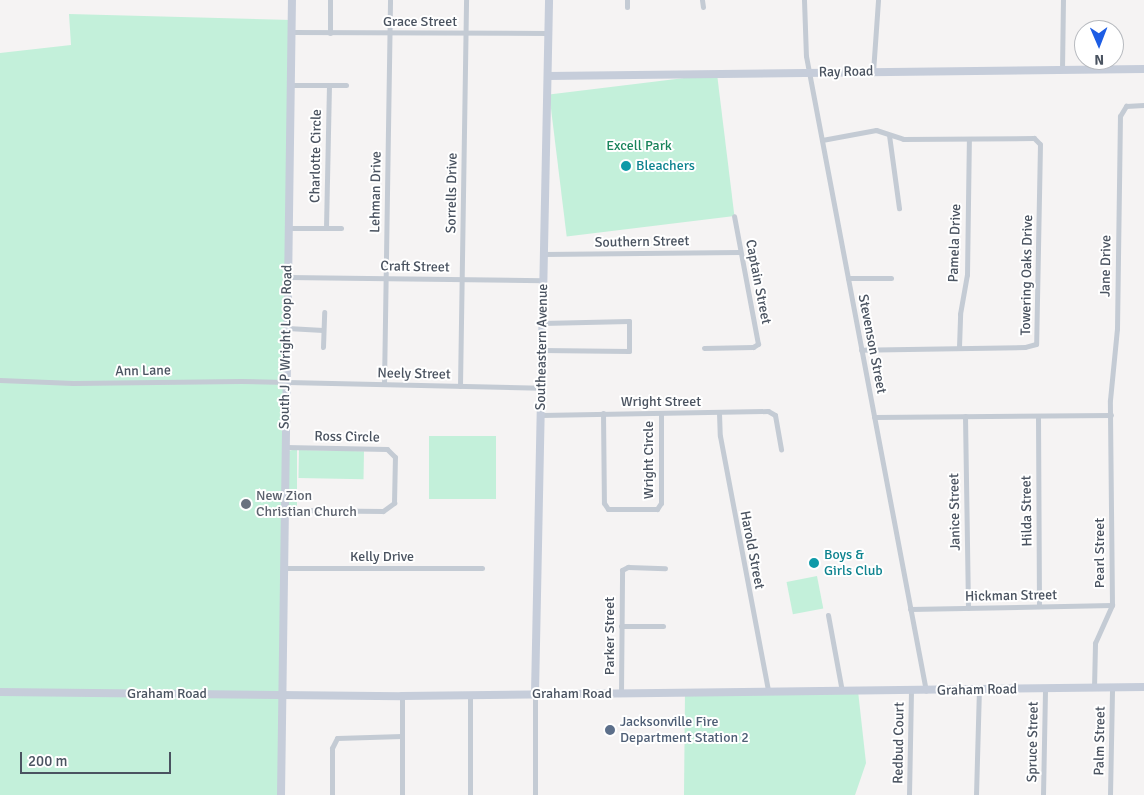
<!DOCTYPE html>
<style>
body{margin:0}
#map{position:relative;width:1144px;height:795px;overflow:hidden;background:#f5f3f3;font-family:Signika,sans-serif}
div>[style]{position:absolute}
.green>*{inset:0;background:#c3f0da;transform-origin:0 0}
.street>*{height:5px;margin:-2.5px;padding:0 2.5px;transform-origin:2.5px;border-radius:2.5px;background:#c4cbd4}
.secondary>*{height:8px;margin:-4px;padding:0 4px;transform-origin:4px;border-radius:4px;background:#c6cdda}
.dots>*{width:14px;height:14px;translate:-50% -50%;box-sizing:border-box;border:2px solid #fff;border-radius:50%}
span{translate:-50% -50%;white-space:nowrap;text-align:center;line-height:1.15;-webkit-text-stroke:4px #fff;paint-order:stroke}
.street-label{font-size:14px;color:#4a5360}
.park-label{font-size:14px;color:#19845b}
.culture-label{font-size:14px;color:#0d838f}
.left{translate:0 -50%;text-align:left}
.worship-label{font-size:14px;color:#5b616d}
.service-label{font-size:14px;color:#4e5e75}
.north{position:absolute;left:1074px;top:20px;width:50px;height:50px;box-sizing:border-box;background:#fff;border:1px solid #b7babf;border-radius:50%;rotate:179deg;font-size:14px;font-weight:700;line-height:20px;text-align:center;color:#4a5360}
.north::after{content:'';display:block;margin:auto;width:18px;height:22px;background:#1d5de4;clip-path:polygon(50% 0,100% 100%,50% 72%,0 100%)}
.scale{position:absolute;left:20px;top:752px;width:151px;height:22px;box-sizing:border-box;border:2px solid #4a5360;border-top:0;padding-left:6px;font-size:15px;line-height:18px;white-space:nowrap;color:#4a5360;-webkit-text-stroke:4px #fff;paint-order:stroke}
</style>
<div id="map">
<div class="green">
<i style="clip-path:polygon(69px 14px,292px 20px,281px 795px,0 795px,0 53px,71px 45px)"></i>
<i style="left:717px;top:74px;width:143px;height:169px;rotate:83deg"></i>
<i style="left:429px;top:436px;width:67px;height:63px"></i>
<i style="clip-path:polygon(297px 449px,297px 506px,290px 507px,287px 505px,288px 451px)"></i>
<i style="left:299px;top:450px;width:65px;height:28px;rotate:1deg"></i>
<i style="left:817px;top:576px;width:33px;height:31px;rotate:79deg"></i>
<i style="clip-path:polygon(858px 691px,866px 763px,855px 795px,684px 795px,685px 693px)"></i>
</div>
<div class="street">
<i style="left:627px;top:0;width:7px;rotate:90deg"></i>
<i style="left:702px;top:0;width:7px;rotate:82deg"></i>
<i style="left:804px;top:0;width:56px;rotate:88deg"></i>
<i style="left:806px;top:56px;width:646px;rotate:79.3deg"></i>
<i style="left:291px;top:32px;width:257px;rotate:0.2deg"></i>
<i style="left:330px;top:33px;width:33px;rotate:-90deg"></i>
<i style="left:1062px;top:70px;width:70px;rotate:-89.2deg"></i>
<i style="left:873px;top:72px;width:72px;rotate:-86deg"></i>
<i style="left:291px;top:85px;width:55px"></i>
<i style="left:889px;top:135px;width:74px;rotate:82.2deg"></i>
<i style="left:822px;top:140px;width:55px;rotate:-10.5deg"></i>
<i style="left:876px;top:130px;width:28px;rotate:18deg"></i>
<i style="left:903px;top:139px;width:131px;rotate:-0.4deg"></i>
<i style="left:1034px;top:138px;width:8px;rotate:45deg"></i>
<i style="left:1040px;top:144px;width:200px;rotate:91.1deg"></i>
<i style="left:1036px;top:344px;width:11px;rotate:165deg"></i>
<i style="left:1025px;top:347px;width:164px;rotate:179deg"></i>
<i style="left:288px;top:228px;width:53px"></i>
<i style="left:326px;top:228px;width:143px;rotate:-88.8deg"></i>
<i style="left:543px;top:254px;width:197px;rotate:-0.6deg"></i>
<i style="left:287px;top:277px;width:256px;rotate:0.7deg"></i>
<i style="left:848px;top:278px;width:43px"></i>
<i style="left:287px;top:328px;width:36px;rotate:3deg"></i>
<i style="left:323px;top:347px;width:35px;rotate:-88deg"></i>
<i style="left:959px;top:347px;width:33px;rotate:-88deg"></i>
<i style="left:960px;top:314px;width:40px;rotate:-80deg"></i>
<i style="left:967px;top:275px;width:136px;rotate:-89.2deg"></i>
<i style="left:704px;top:348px;width:49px;rotate:-1.2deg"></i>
<i style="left:753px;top:347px;width:6px;rotate:-31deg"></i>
<i style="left:758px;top:344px;width:130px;rotate:-100.6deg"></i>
<i style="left:542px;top:350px;width:87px;rotate:0.7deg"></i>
<i style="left:629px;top:351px;width:30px;rotate:-90deg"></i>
<i style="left:629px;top:321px;width:87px;rotate:178.7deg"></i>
<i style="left:0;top:380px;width:73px;rotate:2.4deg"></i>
<i style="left:73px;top:383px;width:168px;rotate:-0.7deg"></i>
<i style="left:241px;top:381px;width:300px;rotate:1.3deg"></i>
<i style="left:384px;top:384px;width:384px;rotate:-89.1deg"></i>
<i style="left:460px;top:386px;width:386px;rotate:-89.1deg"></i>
<i style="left:603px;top:413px;width:90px;rotate:89.4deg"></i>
<i style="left:604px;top:503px;width:7px;rotate:56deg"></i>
<i style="left:608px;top:509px;width:49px"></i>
<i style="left:657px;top:509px;width:7px;rotate:-56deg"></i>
<i style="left:661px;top:503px;width:90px;rotate:-90deg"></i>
<i style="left:719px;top:413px;width:23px;rotate:88deg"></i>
<i style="left:720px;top:436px;width:259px;rotate:79.3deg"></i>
<i style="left:541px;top:415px;width:227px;rotate:-1deg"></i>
<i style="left:768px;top:411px;width:8px;rotate:30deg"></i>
<i style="left:775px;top:415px;width:35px;rotate:80deg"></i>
<i style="left:965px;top:416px;width:192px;rotate:89.1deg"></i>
<i style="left:1038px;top:416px;width:190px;rotate:89.7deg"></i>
<i style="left:874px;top:417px;width:237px;rotate:-0.5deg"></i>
<i style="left:284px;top:510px;width:99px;rotate:0.6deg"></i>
<i style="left:383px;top:511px;width:14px;rotate:-36deg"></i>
<i style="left:394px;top:503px;width:46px;rotate:-88.8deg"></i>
<i style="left:395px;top:457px;width:11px;rotate:-135deg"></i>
<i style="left:387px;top:449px;width:102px;rotate:-178.9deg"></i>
<i style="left:283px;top:568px;width:199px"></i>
<i style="left:910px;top:609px;width:202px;rotate:-1.1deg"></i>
<i style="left:828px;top:615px;width:77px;rotate:79.6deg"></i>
<i style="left:621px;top:626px;width:42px"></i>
<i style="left:1094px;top:688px;width:45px;rotate:-88.7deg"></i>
<i style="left:1095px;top:643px;width:42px;rotate:-65.9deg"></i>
<i style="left:1112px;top:605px;width:205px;rotate:-90.6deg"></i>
<i style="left:1110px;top:400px;width:71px;rotate:-84.4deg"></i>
<i style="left:1117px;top:329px;width:213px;rotate:-89.2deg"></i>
<i style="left:1120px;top:116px;width:12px;rotate:-59deg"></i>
<i style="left:1126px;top:106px;width:18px;rotate:-3deg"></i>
<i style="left:535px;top:694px;width:101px;rotate:90deg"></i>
<i style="left:621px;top:694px;width:124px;rotate:-89.5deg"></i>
<i style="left:622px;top:570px;width:7px;rotate:-27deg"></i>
<i style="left:628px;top:567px;width:37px;rotate:2deg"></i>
<i style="left:332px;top:795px;width:47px;rotate:-90deg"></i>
<i style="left:332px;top:748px;width:11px;rotate:-63deg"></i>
<i style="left:337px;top:738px;width:65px;rotate:-1.8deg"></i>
<i style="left:402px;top:795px;width:99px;rotate:-90deg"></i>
<i style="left:470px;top:795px;width:101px;rotate:-90deg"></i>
<i style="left:909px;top:795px;width:104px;rotate:-88.9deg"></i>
<i style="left:976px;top:795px;width:106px;rotate:-88.4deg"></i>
<i style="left:1043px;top:795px;width:106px;rotate:-88.9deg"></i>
<i style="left:1110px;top:795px;width:108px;rotate:-88.9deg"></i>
</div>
<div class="secondary">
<i style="left:548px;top:76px;width:596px;rotate:-0.67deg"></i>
<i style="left:0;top:692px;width:402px;rotate:0.6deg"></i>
<i style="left:402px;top:696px;width:742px;rotate:-0.69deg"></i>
<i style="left:535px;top:694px;width:694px;rotate:-88.84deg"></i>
<i style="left:281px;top:795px;width:795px;rotate:-89.21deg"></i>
</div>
<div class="dots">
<i style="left:626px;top:166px;background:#0f9aa8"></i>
<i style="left:246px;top:504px;background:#6b7280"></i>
<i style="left:814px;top:563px;background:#0f9aa8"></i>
<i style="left:610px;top:730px;background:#5c6f8a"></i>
</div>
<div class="street-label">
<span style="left:420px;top:22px">Grace Street</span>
<span style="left:846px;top:72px;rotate:-1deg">Ray Road</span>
<span style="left:316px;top:156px;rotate:-89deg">Charlotte Circle</span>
<span style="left:376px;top:192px;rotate:-89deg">Lehman Drive</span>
<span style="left:452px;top:193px;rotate:-89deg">Sorrells Drive</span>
<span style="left:642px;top:242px;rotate:-1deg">Southern Street</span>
<span style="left:955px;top:243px;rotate:-88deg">Pamela Drive</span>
<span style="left:1106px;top:266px;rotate:-89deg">Jane Drive</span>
<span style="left:415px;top:267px;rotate:1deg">Craft Street</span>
<span style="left:1027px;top:275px;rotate:-89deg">Towering Oaks Drive</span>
<span style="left:758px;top:282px;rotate:79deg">Captain Street</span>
<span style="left:872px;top:344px;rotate:79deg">Stevenson Street</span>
<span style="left:286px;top:347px;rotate:-89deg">South J P Wright Loop Road</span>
<span style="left:542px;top:347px;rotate:-89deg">Southeastern Avenue</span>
<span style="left:143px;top:371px;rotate:-1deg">Ann Lane</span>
<span style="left:414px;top:374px;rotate:1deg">Neely Street</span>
<span style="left:661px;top:402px">Wright Street</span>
<span style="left:347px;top:437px;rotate:1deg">Ross Circle</span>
<span style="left:649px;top:460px;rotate:-90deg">Wright Circle</span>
<span style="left:1027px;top:511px;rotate:-91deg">Hilda Street</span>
<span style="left:955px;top:512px;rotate:-91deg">Janice Street</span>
<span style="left:752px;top:550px;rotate:79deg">Harold Street</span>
<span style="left:1100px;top:553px;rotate:-90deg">Pearl Street</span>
<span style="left:382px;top:557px">Kelly Drive</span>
<span style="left:1011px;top:596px;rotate:-1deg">Hickman Street</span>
<span style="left:610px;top:636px;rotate:-90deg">Parker Street</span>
<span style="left:977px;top:690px;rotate:-1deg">Graham Road</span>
<span style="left:167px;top:694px">Graham Road</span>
<span style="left:572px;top:694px">Graham Road</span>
<span style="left:1100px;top:741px;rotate:-89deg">Palm Street</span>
<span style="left:1033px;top:742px;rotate:-89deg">Spruce Street</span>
<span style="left:899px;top:743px;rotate:-89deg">Redbud Court</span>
</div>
<div class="park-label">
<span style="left:639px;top:146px">Excell Park</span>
</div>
<div class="culture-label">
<span class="left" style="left:636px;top:166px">Bleachers</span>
<span class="left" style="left:824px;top:563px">Boys &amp;<br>Girls Club</span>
</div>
<div class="worship-label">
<span class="left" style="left:256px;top:504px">New Zion<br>Christian Church</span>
</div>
<div class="service-label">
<span class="left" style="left:620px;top:730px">Jacksonville Fire<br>Department Station 2</span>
</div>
<div class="north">N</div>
<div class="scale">200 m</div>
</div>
